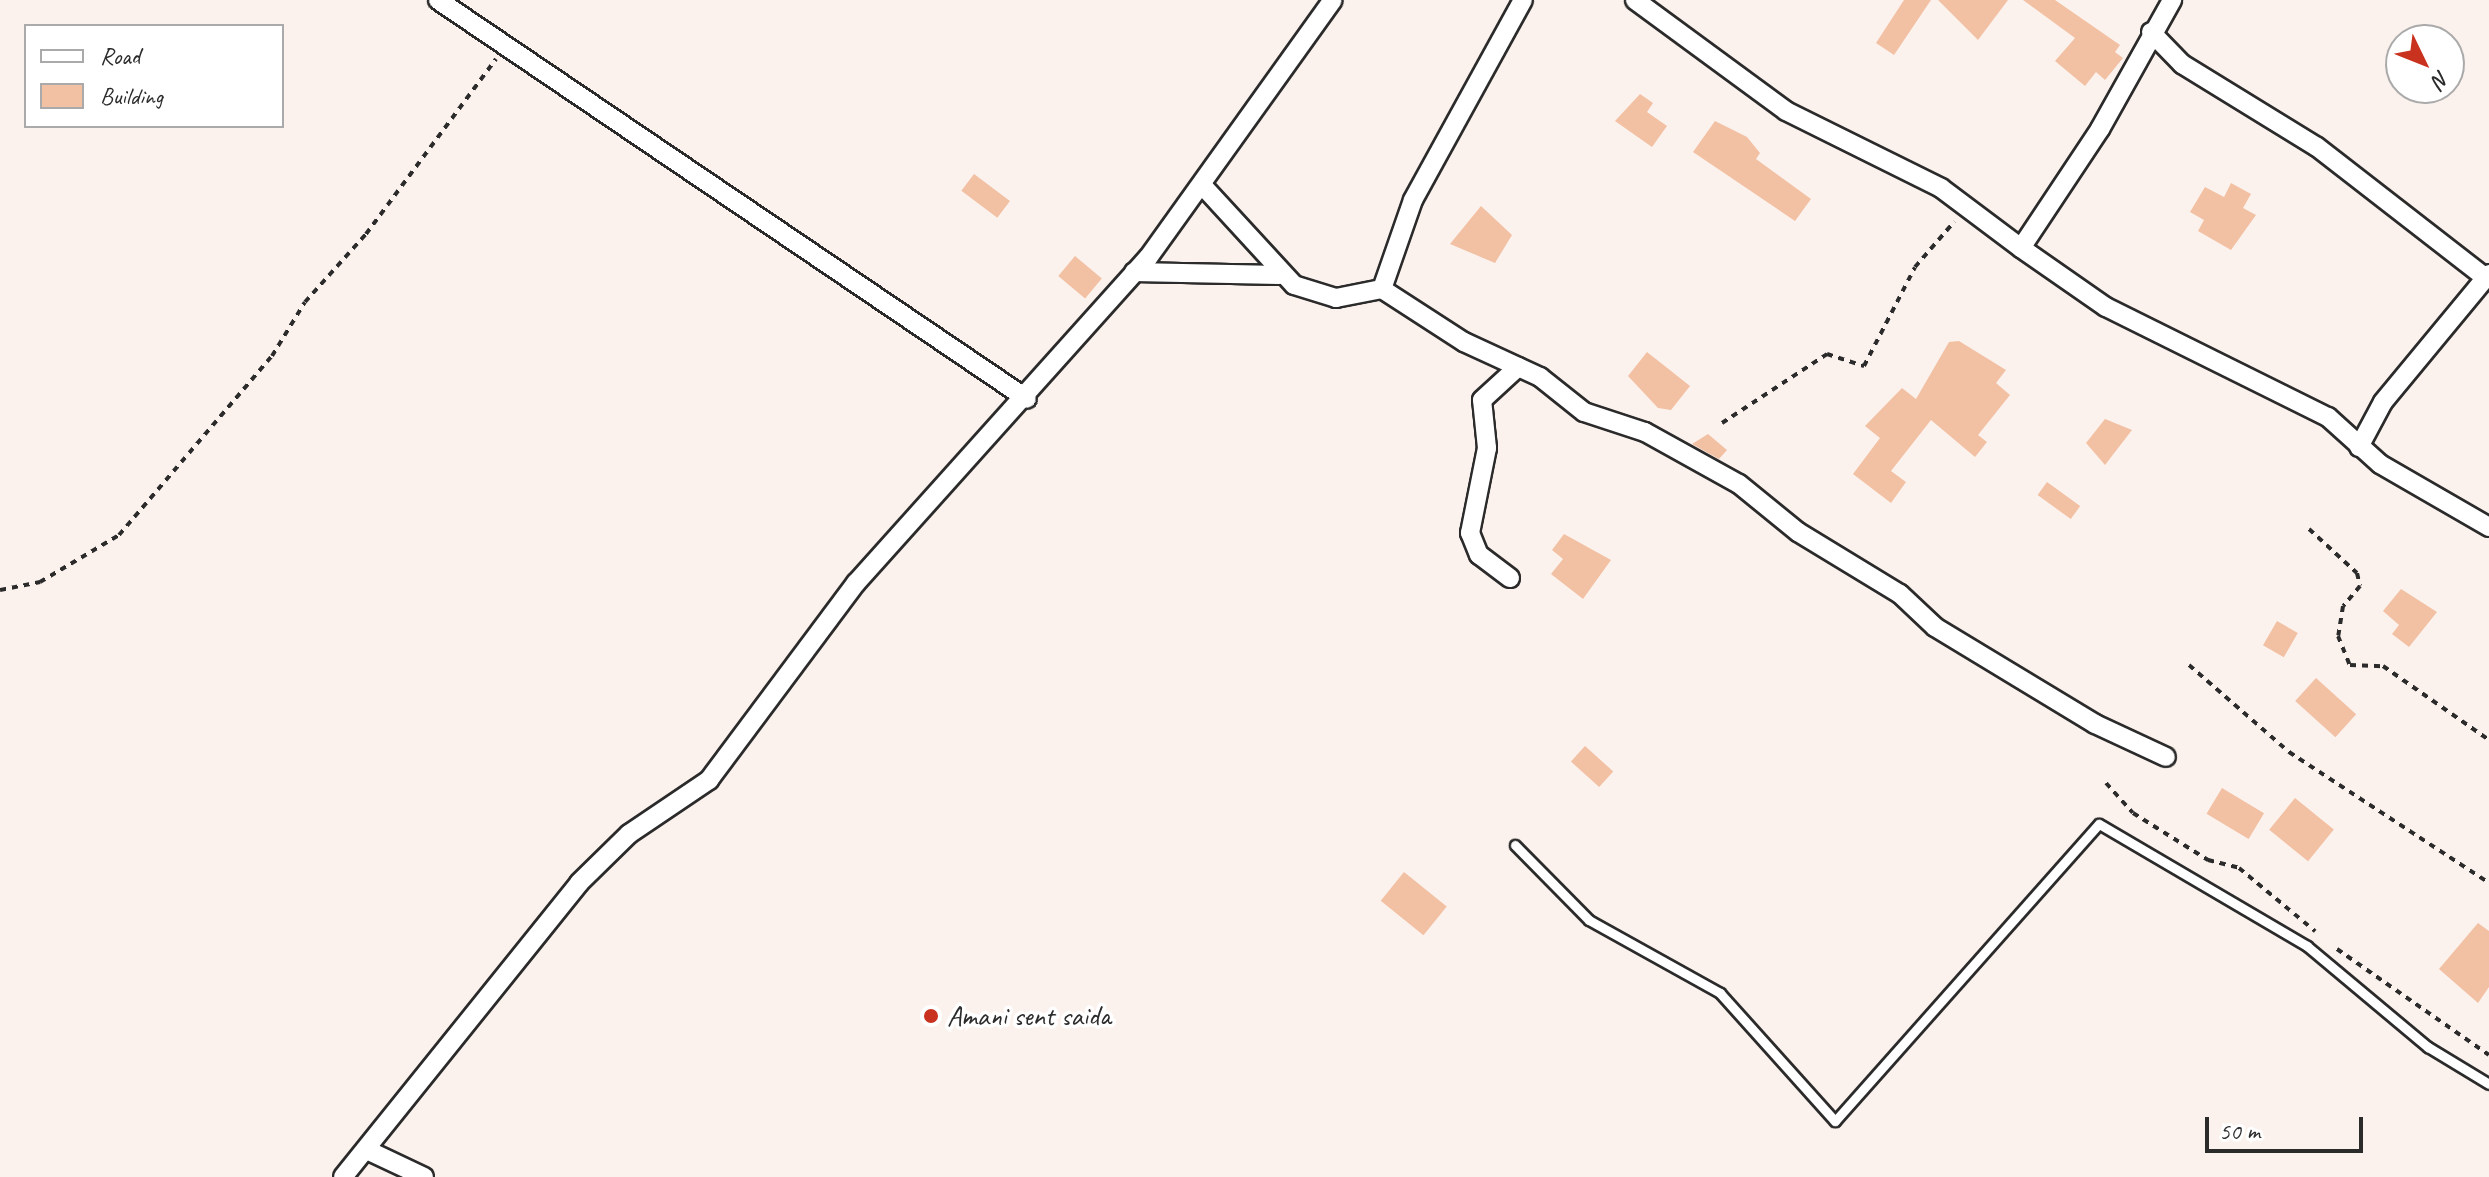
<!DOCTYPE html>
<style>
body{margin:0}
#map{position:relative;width:2489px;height:1177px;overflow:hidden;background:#fcf2ed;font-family:Caveat,sans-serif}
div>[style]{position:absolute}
.building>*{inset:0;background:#f2c0a3;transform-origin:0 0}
.path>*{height:4px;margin-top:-2px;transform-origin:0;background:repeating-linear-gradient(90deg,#2b2b2b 0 6px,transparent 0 12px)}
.roads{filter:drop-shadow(2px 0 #2b2b2b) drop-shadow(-2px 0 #2b2b2b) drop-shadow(0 2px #2b2b2b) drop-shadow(0 -2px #2b2b2b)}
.service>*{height:9px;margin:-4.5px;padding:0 4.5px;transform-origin:4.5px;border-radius:4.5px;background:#fff}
.minor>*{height:18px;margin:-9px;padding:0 9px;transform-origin:9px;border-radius:9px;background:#fff}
.dots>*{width:22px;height:22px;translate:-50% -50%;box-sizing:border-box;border:4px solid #fff;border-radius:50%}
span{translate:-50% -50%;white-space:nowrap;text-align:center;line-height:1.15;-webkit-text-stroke:7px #fff;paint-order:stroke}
.poi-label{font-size:28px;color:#2b2b2b}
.left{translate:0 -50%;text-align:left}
.legend{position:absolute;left:24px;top:24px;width:260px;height:104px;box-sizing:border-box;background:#fff;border:2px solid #aaa;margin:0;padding:10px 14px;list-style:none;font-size:24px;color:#2b2b2b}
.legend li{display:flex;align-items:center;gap:16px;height:40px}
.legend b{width:40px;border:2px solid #aaa}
.north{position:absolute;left:2385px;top:24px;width:80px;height:80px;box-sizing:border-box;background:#fff;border:2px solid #aaa;border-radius:50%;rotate:133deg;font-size:22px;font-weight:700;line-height:32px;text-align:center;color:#2b2b2b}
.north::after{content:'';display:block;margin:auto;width:28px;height:36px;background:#c8321e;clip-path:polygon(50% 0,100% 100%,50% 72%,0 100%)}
.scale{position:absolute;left:2205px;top:1117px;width:158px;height:36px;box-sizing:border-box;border:4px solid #2b2b2b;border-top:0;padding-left:10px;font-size:24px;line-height:28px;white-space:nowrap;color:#2b2b2b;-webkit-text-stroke:6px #fff;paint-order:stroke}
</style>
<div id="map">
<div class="building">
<i style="clip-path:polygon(1904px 0,1931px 0,1894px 55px,1876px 43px)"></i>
<i style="clip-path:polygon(1938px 0,2008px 0,1978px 40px)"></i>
<i style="clip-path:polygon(2023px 0,2055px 0,2120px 45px,2115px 52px,2123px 58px,2105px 80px,2096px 72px,2085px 86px,2055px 61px,2075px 38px)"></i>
<i style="clip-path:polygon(1640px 94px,1653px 103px,1647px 112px,1667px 126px,1652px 147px,1615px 121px)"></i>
<i style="clip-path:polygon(1715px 121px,1747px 137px,1760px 153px,1756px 159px,1811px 199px,1795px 221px,1693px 152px)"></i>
<i style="left:974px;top:174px;width:45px;height:21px;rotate:37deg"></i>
<i style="clip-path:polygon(2231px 183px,2251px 194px,2243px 208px,2256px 215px,2231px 250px,2198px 231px,2204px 220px,2190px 212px,2205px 187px,2224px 197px)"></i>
<i style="clip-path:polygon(1481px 206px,1512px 235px,1495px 263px,1450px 244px)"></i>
<i style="left:1075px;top:256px;width:35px;height:26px;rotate:40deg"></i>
<i style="clip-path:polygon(1959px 341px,2006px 370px,1996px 383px,2010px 395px,1978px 435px,1987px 442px,1975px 457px,1931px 420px,1891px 471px,1906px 482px,1891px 503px,1853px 474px,1880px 438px,1865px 426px,1902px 388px,1916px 399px,1949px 342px)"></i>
<i style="clip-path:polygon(1647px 352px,1690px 386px,1671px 410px,1658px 408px,1628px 376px)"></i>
<i style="clip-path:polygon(2105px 419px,2132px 430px,2105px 465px,2086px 443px)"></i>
<i style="clip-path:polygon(1708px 434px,1727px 450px,1719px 459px,1692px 444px)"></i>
<i style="left:2047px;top:482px;width:41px;height:16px;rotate:36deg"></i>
<i style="clip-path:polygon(1564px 534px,1611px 560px,1583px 599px,1551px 574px,1563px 559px,1552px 550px)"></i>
<i style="clip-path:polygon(2401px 589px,2437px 612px,2409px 647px,2392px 634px,2399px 625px,2383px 611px)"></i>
<i style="left:2277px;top:621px;width:24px;height:28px;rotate:30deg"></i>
<i style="left:2316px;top:678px;width:54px;height:31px;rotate:42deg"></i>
<i style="left:1585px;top:746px;width:38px;height:21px;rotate:42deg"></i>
<i style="left:2222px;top:788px;width:49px;height:30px;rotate:31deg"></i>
<i style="left:2295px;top:798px;width:50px;height:41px;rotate:39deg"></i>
<i style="left:1404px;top:872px;width:55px;height:37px;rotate:39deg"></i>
<i style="clip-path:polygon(2478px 923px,2489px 931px,2489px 987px,2478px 1003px,2439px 969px)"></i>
</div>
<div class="path">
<i style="left:1722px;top:423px;width:126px;rotate:-33.3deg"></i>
<i style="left:1827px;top:354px;width:39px;rotate:18deg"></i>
<i style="left:1864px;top:366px;width:111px;rotate:-62.7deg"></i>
<i style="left:1915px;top:267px;width:60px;rotate:-49.1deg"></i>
<i style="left:2309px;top:529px;width:65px;rotate:42.5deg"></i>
<i style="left:2357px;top:573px;width:13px;rotate:77deg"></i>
<i style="left:2360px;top:586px;width:26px;rotate:130deg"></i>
<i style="left:2343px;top:606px;width:30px;rotate:99deg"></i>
<i style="left:2338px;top:636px;width:31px;rotate:68deg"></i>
<i style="left:2350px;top:665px;width:33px;rotate:2deg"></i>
<i style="left:2383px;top:666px;width:129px;rotate:34.9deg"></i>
<i style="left:0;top:590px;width:41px;rotate:-11.3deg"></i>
<i style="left:40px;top:582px;width:92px;rotate:-30.7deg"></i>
<i style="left:119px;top:535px;width:235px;rotate:-49.5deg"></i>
<i style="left:272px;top:356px;width:63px;rotate:-58.6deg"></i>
<i style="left:305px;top:302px;width:91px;rotate:-48.1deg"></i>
<i style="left:366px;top:234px;width:218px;rotate:-53.4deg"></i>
<i style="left:2189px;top:665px;width:133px;rotate:41deg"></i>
<i style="left:2289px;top:752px;width:239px;rotate:33.2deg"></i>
<i style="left:2106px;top:783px;width:40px;rotate:48deg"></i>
<i style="left:2133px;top:813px;width:89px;rotate:32.1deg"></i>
<i style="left:2208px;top:860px;width:32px;rotate:14deg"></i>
<i style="left:2239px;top:868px;width:99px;rotate:39.7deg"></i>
<i style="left:2337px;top:949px;width:185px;rotate:34.9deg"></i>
</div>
<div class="roads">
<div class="service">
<i style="left:1515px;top:845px;width:105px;rotate:45.4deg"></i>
<i style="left:1589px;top:920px;width:150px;rotate:29.1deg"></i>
<i style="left:1720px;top:993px;width:172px;rotate:48.1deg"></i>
<i style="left:1835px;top:1121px;width:397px;rotate:-48.4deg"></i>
<i style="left:2099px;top:824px;width:241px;rotate:30.4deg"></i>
<i style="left:2307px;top:946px;width:158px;rotate:39.9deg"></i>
<i style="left:2428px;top:1047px;width:71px;rotate:31.2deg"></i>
</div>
<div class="minor">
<i style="left:438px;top:0;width:711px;rotate:34.11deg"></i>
<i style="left:1635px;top:0;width:187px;rotate:36.3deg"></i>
<i style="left:1786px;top:111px;width:173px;rotate:26.4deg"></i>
<i style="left:1941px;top:188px;width:100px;rotate:36.9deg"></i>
<i style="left:2021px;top:248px;width:143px;rotate:-56.4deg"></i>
<i style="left:2100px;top:129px;width:148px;rotate:-60.8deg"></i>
<i style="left:2151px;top:32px;width:45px;rotate:45.9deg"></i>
<i style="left:2182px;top:64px;width:158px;rotate:31.6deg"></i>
<i style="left:2317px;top:147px;width:214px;rotate:37.8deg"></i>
<i style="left:1203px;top:186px;width:134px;rotate:47.4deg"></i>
<i style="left:1294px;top:285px;width:44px;rotate:17.2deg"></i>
<i style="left:1336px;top:298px;width:47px;rotate:-11.1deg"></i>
<i style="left:1382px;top:289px;width:94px;rotate:-70.8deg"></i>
<i style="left:1413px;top:200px;width:228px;rotate:-61.2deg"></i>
<i style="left:2021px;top:248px;width:103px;rotate:34.8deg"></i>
<i style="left:2106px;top:307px;width:248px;rotate:26.4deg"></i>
<i style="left:2328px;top:417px;width:70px;rotate:42.1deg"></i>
<i style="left:2380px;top:464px;width:126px;rotate:30deg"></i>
<i style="left:1134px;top:272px;width:145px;rotate:1.2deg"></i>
<i style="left:1382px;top:289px;width:98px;rotate:32.9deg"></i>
<i style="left:1464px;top:342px;width:84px;rotate:24.7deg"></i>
<i style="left:1540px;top:377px;width:56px;rotate:38.5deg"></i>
<i style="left:1584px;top:412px;width:64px;rotate:18.2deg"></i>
<i style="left:1645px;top:432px;width:107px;rotate:29deg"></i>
<i style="left:1739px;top:484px;width:76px;rotate:39.1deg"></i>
<i style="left:1798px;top:532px;width:119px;rotate:31.3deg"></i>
<i style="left:1900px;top:594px;width:48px;rotate:43.3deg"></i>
<i style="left:1935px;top:627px;width:187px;rotate:31.2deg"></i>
<i style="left:2095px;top:724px;width:78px;rotate:24.9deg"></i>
<i style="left:2359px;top:447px;width:51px;rotate:-61.9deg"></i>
<i style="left:2383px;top:402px;width:166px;rotate:-50.4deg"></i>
<i style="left:1510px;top:578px;width:39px;rotate:-143deg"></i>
<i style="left:1479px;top:555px;width:24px;rotate:-112deg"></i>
<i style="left:1470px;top:533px;width:87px;rotate:-78.7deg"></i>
<i style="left:1487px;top:448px;width:48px;rotate:-95.9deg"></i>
<i style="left:1482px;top:400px;width:49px;rotate:-42.5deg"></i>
<i style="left:367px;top:1150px;width:63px;rotate:25.3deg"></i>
<i style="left:343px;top:1177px;width:377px;rotate:-51.2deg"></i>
<i style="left:579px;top:883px;width:70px;rotate:-44.4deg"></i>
<i style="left:629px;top:834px;width:97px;rotate:-34deg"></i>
<i style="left:709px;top:780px;width:246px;rotate:-53.3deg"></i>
<i style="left:856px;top:583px;width:437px;rotate:-48.1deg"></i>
<i style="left:1148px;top:258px;width:317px;rotate:-54.4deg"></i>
</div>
</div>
<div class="dots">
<i style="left:931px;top:1016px;background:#c8321e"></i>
</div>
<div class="poi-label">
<span class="left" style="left:947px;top:1016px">Amani sent saida</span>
</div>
<ul class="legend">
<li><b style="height:10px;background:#fff"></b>Road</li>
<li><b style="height:22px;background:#f2c0a3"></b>Building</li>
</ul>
<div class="north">N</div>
<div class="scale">50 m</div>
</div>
